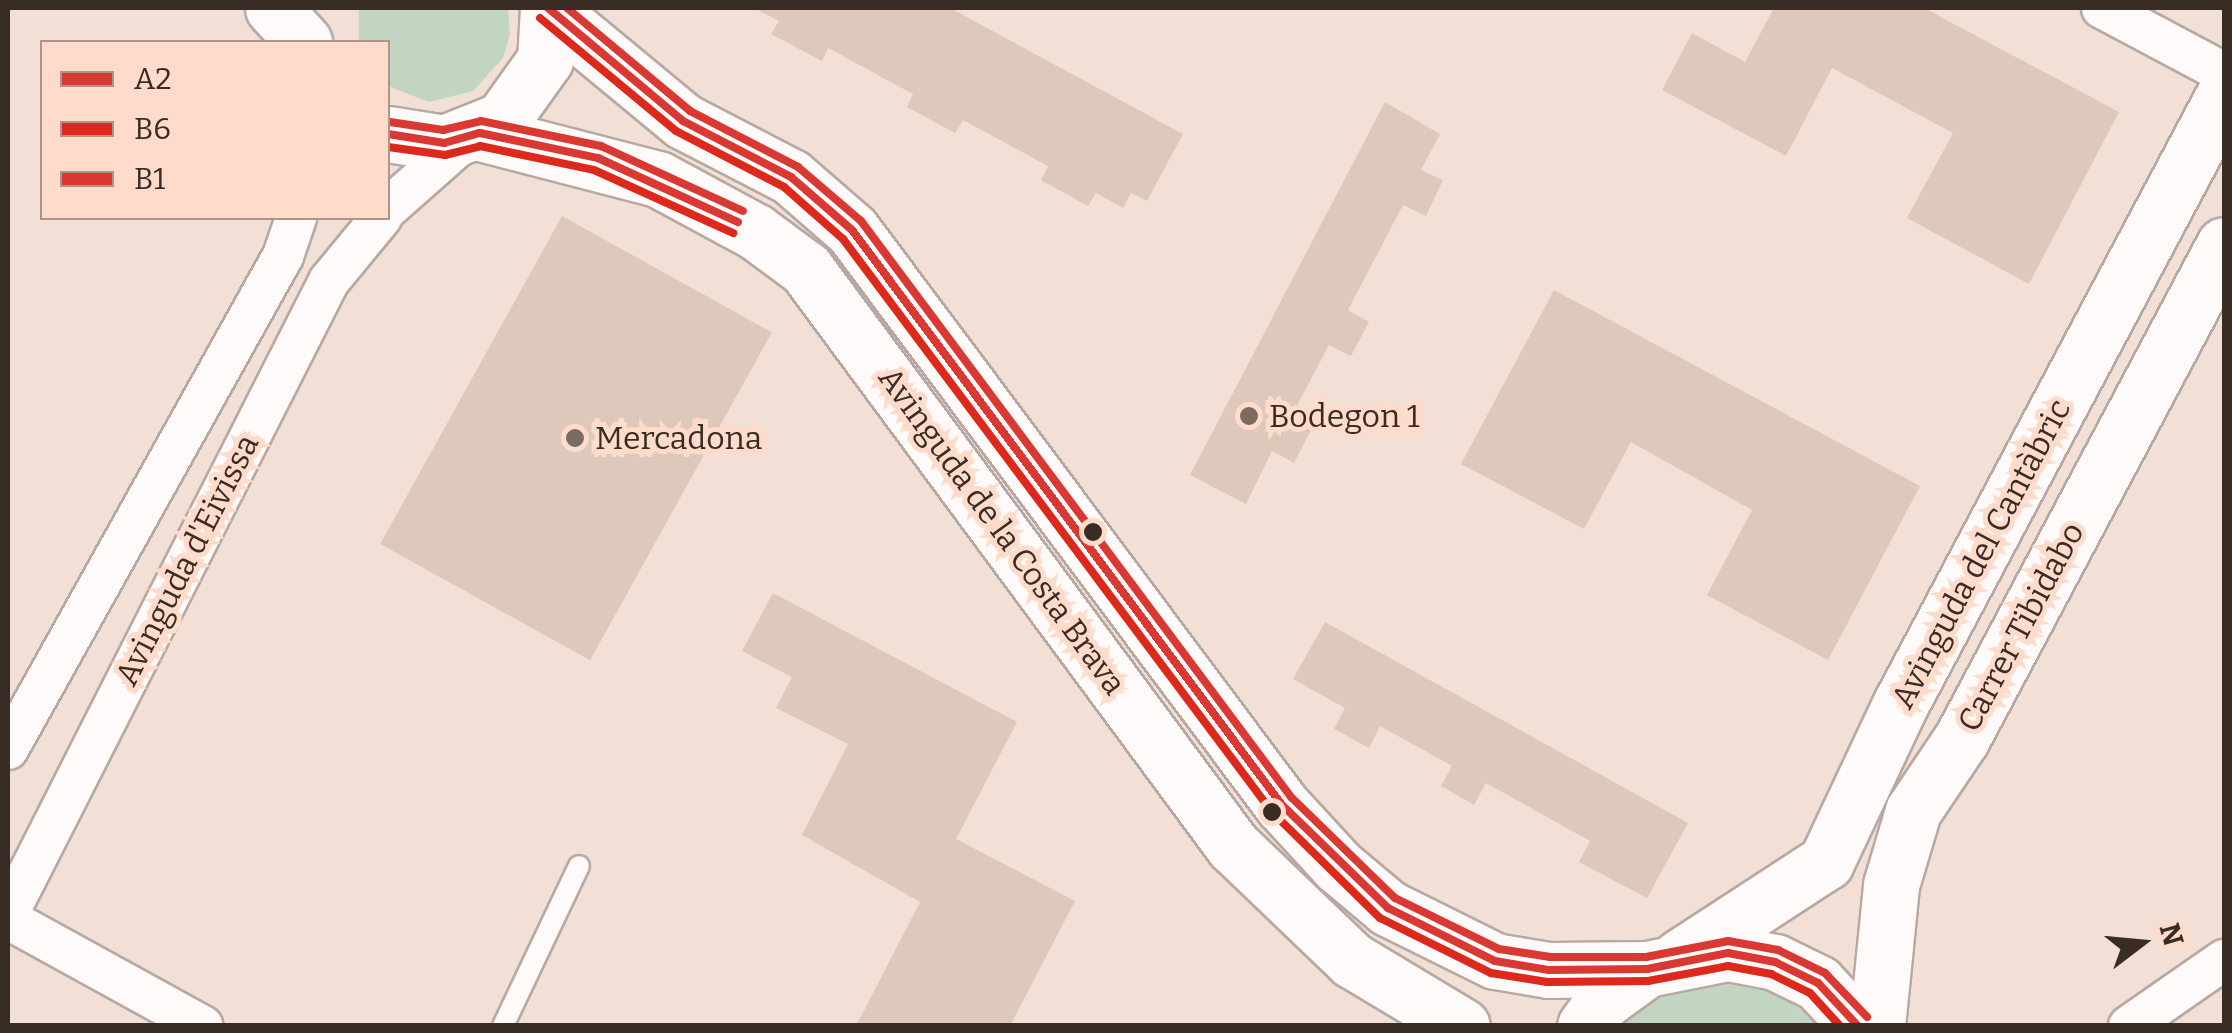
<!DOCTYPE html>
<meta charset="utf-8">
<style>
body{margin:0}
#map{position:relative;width:2232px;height:1033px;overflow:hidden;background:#f2dfd6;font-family:Bitter,serif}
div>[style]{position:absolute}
.green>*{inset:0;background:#c2d4c2}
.building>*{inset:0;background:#dec8bc;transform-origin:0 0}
.roads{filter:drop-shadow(2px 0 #b7a9a2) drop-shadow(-2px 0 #b7a9a2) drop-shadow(0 2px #b7a9a2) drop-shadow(0 -2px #b7a9a2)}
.lane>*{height:20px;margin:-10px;padding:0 10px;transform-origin:10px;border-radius:10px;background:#fdfaf9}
.street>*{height:40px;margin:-20px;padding:0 20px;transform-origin:20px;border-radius:20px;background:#fdfaf9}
.secondary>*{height:55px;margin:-27.5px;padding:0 27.5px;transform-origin:27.5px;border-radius:27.5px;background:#fdfaf9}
.bus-1>*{height:8px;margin:-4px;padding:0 4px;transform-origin:4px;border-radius:4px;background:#da3832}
.bus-2>*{height:8px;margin:-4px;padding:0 4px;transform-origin:4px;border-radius:4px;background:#dd281c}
.bus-3>*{height:8px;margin:-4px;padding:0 4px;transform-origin:4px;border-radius:4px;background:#da3832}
.dots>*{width:28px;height:28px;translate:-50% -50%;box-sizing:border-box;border:5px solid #fedbca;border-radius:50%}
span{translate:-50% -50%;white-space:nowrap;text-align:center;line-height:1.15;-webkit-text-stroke:10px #fedbca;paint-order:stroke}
.poi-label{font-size:32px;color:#392c25}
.left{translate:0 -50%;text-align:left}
.street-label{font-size:32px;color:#392c25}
.frame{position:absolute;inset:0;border:10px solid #392c25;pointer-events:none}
.legend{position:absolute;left:40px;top:40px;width:350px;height:180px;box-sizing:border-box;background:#fedbca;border:2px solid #af9588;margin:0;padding:12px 18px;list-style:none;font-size:30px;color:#392c25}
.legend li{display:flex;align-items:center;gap:20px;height:50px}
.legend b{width:50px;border:2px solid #af9588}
.north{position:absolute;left:2092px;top:893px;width:100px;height:100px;-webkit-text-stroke:8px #fedbca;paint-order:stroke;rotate:74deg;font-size:28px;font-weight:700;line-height:40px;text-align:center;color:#392c25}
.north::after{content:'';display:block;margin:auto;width:35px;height:45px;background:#392c25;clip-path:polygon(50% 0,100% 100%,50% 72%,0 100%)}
</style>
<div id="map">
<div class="green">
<i style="clip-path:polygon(359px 8px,508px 8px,510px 35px,503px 58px,473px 91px,429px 102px,388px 86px,388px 42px,359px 42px)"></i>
<i style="clip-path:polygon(1711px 981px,1779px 993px,1822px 1026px,1619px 1026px,1645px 1003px)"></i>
</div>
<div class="building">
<i style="clip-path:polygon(754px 8px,950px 8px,1183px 134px,1147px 201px,1131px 193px,1123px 208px,1096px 193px,1088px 206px,1041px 180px,1048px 166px,963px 120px,955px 133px,907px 107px,913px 94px,828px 48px,822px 61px,771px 34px,779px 21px)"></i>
<i style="clip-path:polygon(1774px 8px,1924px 8px,2119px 112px,2029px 284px,1907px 218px,1953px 133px,1832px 68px,1786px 156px,1662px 90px,1692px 33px,1745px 62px)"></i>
<i style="clip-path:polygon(1385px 102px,1440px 134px,1421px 170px,1443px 180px,1426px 216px,1403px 205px,1348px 310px,1369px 322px,1351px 356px,1329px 345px,1291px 417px,1312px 428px,1294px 463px,1272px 451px,1246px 504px,1190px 475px)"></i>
<i style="left:562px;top:216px;width:240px;height:375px;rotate:29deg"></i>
<i style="clip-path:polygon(1554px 290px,1920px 486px,1828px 660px,1707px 595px,1752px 510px,1631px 442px,1584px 529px,1461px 464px)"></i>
<i style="clip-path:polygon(773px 593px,1017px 722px,956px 839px,1075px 901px,1010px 1026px,856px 1026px,920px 902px,802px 835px,848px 744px,776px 708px,792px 677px,742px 651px)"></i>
<i style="clip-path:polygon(1325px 622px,1688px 823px,1647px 898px,1579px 862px,1590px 841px,1486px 783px,1474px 805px,1441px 786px,1452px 766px,1380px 726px,1369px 748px,1334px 729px,1345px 708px,1293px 679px)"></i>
</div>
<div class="roads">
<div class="lane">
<i style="left:503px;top:1026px;width:177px;rotate:-64.6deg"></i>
</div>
<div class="street">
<i style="left:2102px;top:8px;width:138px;rotate:28deg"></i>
<i style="left:388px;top:208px;width:106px;rotate:-41.5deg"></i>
<i style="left:8px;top:749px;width:565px;rotate:-60.85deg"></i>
<i style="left:283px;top:256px;width:40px;rotate:-71.1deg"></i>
<i style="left:8px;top:914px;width:710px;rotate:-63.11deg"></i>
<i style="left:329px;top:281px;width:82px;rotate:-50.5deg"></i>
<i style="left:8px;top:919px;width:222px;rotate:28.8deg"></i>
<i style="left:2129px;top:1026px;width:116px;rotate:-34.8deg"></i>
</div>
<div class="secondary">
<i style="left:273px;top:8px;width:46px;rotate:47.6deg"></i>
<i style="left:549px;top:10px;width:174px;rotate:39.6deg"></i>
<i style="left:683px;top:121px;width:122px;rotate:27.4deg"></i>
<i style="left:791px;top:177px;width:81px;rotate:41deg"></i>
<i style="left:852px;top:230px;width:718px;rotate:53.21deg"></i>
<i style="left:1282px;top:805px;width:83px;rotate:47.4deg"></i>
<i style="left:1338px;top:866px;width:65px;rotate:40deg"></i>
<i style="left:1388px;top:908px;width:119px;rotate:26.4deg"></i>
<i style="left:1495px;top:961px;width:55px;rotate:9.5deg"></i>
<i style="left:1549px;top:970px;width:98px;rotate:-0.6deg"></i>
<i style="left:480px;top:133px;width:184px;rotate:14.5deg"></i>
<i style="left:658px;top:179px;width:111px;rotate:28.4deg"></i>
<i style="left:756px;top:232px;width:62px;rotate:36.5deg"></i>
<i style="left:806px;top:269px;width:718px;rotate:53.5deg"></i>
<i style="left:1233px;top:846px;width:165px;rotate:43.8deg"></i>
<i style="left:1352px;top:960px;width:128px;rotate:31deg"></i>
<i style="left:388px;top:134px;width:57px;rotate:9.1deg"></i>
<i style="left:444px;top:143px;width:62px;rotate:-21.6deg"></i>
<i style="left:502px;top:120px;width:74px;rotate:-54.4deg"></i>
<i style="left:545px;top:60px;width:52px;rotate:-86.7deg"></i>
<i style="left:1680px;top:957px;width:174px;rotate:-33.1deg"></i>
<i style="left:1826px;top:862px;width:174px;rotate:-64.8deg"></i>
<i style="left:1900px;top:705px;width:691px;rotate:-62.03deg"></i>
<i style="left:1585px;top:1026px;width:31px;rotate:-54deg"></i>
<i style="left:1603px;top:1001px;width:54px;rotate:-36deg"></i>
<i style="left:1647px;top:969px;width:83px;rotate:-11.2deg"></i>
<i style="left:1728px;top:953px;width:48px;rotate:10.8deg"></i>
<i style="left:1775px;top:962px;width:48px;rotate:26deg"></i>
<i style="left:1818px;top:983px;width:59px;rotate:47.1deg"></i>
<i style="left:1877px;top:1026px;width:142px;rotate:-84.3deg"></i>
<i style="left:1891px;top:885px;width:77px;rotate:-73.4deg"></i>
<i style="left:1913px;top:811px;width:88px;rotate:-56.1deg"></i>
<i style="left:1962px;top:738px;width:558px;rotate:-62.01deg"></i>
</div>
</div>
<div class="bus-1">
<i style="left:548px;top:8px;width:176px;rotate:39.9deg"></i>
<i style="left:683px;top:121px;width:122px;rotate:27.4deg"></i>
<i style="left:791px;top:177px;width:81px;rotate:41deg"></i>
<i style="left:852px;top:230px;width:718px;rotate:53.21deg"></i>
<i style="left:1282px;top:805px;width:148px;rotate:44.2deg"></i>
<i style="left:1388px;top:908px;width:119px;rotate:26.4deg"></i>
<i style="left:1495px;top:961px;width:55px;rotate:9.5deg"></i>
<i style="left:1549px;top:970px;width:98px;rotate:-0.6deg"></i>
<i style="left:1647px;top:969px;width:83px;rotate:-11.2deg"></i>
<i style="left:1728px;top:953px;width:48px;rotate:10.8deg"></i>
<i style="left:1775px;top:962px;width:48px;rotate:26deg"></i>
<i style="left:1818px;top:983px;width:59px;rotate:47.1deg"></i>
<i style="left:388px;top:134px;width:57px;rotate:9.1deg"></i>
<i style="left:444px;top:143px;width:37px;rotate:-16deg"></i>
<i style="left:480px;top:133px;width:121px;rotate:12deg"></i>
<i style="left:598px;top:158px;width:154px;rotate:24.6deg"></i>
</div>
<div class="bus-2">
<i style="left:540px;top:18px;width:177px;rotate:39.7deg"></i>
<i style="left:676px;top:131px;width:122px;rotate:27.4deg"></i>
<i style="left:784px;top:187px;width:79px;rotate:41.4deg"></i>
<i style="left:843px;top:239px;width:716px;rotate:53.18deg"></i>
<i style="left:1272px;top:812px;width:151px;rotate:44.5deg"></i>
<i style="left:1380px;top:918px;width:124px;rotate:26.4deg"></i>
<i style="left:1491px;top:973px;width:57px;rotate:9.1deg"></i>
<i style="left:1547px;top:982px;width:101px;rotate:-0.6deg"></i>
<i style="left:1648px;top:981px;width:81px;rotate:-10.6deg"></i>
<i style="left:1728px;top:966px;width:44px;rotate:10.5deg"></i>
<i style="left:1771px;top:974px;width:43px;rotate:26deg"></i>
<i style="left:1810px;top:993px;width:45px;rotate:47.7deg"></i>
<i style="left:388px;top:147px;width:58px;rotate:8deg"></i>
<i style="left:445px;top:155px;width:36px;rotate:-14deg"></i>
<i style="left:480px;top:146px;width:116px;rotate:11.9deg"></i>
<i style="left:594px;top:170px;width:153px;rotate:24.4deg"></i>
</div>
<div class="bus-3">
<i style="left:567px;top:8px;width:160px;rotate:39.9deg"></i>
<i style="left:690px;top:111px;width:122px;rotate:27.4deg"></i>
<i style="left:798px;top:167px;width:83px;rotate:40.6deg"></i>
<i style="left:861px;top:221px;width:719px;rotate:53.26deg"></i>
<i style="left:1291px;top:797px;width:145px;rotate:44.2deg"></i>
<i style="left:1395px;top:898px;width:116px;rotate:26.1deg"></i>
<i style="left:1499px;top:949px;width:52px;rotate:8.9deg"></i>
<i style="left:1550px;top:957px;width:96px"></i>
<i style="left:1646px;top:957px;width:84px;rotate:-11deg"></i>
<i style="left:1728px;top:941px;width:51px;rotate:10.2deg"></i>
<i style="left:1778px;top:950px;width:52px;rotate:26.1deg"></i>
<i style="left:1825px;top:973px;width:61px;rotate:46.3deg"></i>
<i style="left:390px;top:122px;width:54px;rotate:8.6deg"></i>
<i style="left:443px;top:130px;width:39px;rotate:-13deg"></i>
<i style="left:481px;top:121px;width:123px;rotate:11.8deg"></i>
<i style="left:601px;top:146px;width:156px;rotate:24.6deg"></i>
</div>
<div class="dots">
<i style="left:1249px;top:416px;background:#7a6b63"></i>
<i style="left:575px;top:438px;background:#7a6b63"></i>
<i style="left:1093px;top:532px;background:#392c25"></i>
<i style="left:1272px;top:812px;background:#392c25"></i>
</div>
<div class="poi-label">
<span class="left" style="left:1269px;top:416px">Bodegon 1</span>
<span class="left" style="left:595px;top:438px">Mercadona</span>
</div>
<div class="street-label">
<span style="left:1002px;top:531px;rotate:54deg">Avinguda de la Costa Brava</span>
<span style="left:1981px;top:554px;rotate:-62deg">Avinguda del Cantàbric</span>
<span style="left:187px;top:560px;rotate:-63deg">Avinguda d'Eivissa</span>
<span style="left:2021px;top:627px;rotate:-62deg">Carrer Tibidabo</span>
</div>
<div class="frame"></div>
<ul class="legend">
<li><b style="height:12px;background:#da3832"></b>A2</li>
<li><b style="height:12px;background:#dd281c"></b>B6</li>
<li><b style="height:12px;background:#da3832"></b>B1</li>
</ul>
<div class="north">N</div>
</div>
